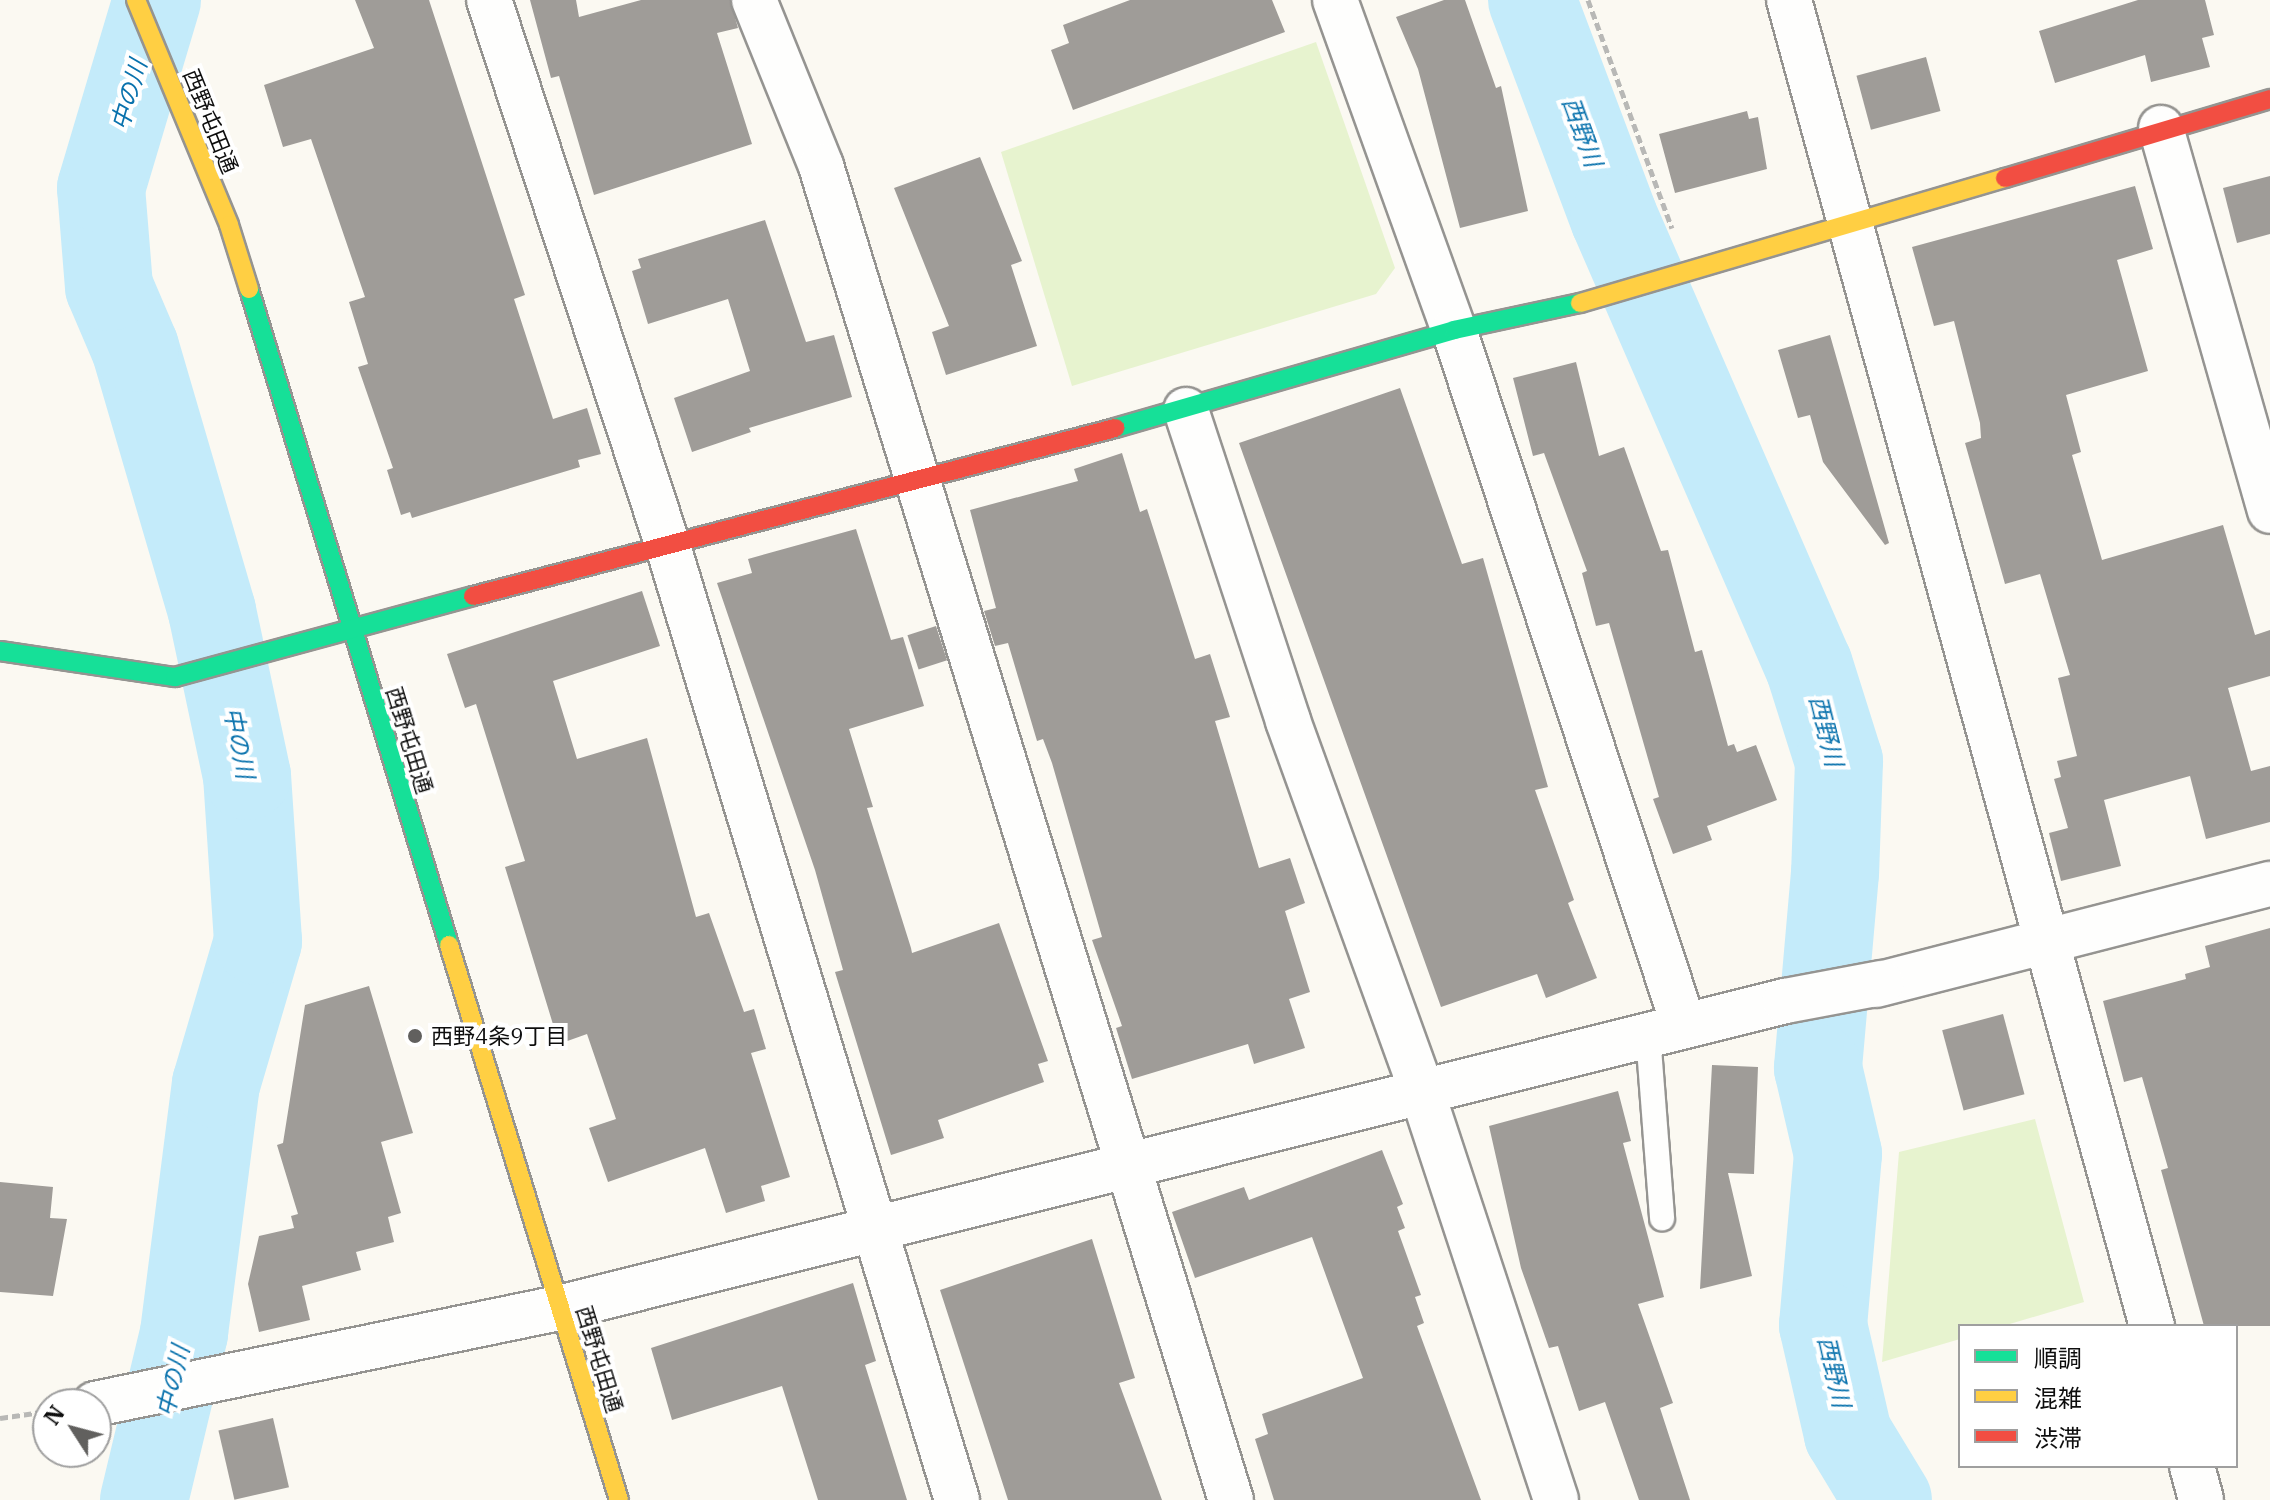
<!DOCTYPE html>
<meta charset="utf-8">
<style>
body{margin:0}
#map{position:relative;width:2270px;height:1500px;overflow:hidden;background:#fbf9f2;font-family:"IBM Plex Serif","Noto Sans JP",serif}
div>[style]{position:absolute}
.green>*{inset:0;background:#e7f3cf}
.river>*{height:88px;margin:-44px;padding:0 44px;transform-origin:44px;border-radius:44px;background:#c4ebfa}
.building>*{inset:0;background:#9f9c98;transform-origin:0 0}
.path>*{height:5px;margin-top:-2.5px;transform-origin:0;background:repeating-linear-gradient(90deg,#b8b8b6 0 8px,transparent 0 12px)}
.roads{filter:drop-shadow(2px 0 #959491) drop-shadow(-2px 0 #959491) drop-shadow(0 2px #959491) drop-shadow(0 -2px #959491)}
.lane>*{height:24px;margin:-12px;padding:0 12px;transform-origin:12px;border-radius:12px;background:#fefefd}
.street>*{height:44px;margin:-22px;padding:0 22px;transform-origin:22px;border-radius:22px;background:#fefefd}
.fast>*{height:18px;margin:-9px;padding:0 9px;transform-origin:9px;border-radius:9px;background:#16e098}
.slow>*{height:18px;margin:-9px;padding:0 9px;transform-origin:9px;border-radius:9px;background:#ffcf43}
.jam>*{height:18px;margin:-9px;padding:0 9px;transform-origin:9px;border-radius:9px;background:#f24e42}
.dots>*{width:22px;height:22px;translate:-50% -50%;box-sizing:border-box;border:4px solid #fff;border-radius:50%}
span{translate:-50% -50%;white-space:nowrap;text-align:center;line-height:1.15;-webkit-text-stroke:8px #fff;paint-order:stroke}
.street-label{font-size:22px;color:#0e0e0e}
.poi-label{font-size:22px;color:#0e0e0e}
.left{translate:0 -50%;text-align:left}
.water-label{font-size:24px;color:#0972ad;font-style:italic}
.legend{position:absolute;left:1958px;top:1324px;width:280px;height:144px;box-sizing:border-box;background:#fff;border:2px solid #9f9f9f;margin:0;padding:10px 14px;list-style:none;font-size:24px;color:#0e0e0e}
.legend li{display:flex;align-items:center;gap:16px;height:40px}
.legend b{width:40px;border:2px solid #9f9f9f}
.north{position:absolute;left:32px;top:1388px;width:80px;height:80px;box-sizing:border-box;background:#fff;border:2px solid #9f9f9f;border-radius:50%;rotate:306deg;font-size:22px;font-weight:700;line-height:32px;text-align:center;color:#0e0e0e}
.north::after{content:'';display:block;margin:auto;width:28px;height:36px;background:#61605e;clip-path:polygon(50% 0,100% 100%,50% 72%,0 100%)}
</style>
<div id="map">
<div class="green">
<i style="clip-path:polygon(1316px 42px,1395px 268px,1376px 294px,1072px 386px,1001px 152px)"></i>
<i style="clip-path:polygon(2035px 1119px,2084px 1302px,2003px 1326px,1960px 1326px,1960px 1339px,1882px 1362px,1899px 1152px)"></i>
</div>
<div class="river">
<i style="left:1532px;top:0;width:233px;rotate:69.4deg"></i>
<i style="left:1614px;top:218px;width:489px;rotate:66.5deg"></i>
<i style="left:1809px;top:666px;width:100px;rotate:72.5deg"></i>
<i style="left:1839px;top:761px;width:112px;rotate:92deg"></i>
<i style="left:1835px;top:873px;width:196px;rotate:95deg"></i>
<i style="left:1818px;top:1068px;width:88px;rotate:76.9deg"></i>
<i style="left:1838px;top:1154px;width:172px;rotate:95deg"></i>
<i style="left:1823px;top:1325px;width:112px;rotate:77.1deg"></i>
<i style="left:1848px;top:1434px;width:77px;rotate:58.8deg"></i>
<i style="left:144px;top:1500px;width:172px;rotate:-76.5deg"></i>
<i style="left:184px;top:1333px;width:251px;rotate:-82.7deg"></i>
<i style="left:216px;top:1084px;width:149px;rotate:-73.6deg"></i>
<i style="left:258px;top:941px;width:165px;rotate:-93.8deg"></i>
<i style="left:247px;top:776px;width:169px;rotate:-102deg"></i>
<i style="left:212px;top:611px;width:274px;rotate:-106.3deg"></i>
<i style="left:135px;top:348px;width:66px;rotate:-113.1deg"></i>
<i style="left:109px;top:287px;width:99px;rotate:-94.6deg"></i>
<i style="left:101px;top:188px;width:196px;rotate:-73.4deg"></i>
</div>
<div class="building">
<i style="clip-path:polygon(355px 0,429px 0,525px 295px,514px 299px,553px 419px,587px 408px,601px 454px,578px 460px,580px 467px,412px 518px,410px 512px,401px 515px,387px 470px,393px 468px,358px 367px,368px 364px,349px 302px,365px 297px,311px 139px,283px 147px,264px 85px,374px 48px)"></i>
<i style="clip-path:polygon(530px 0,576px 0,579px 17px,641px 0,730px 0,738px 28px,717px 33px,752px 144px,594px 195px,559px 76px,551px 78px)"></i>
<i style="clip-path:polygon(1130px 0,1272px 0,1285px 32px,1073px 110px,1051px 50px,1069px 43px,1063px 25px)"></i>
<i style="clip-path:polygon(1444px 0,1465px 0,1496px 88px,1501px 86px,1528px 211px,1460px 228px,1418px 69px,1396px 17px)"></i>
<i style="clip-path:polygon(2138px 0,2205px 0,2214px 35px,2202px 38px,2210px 67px,2151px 82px,2145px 55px,2055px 83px,2039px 31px)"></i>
<i style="left:1926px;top:57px;width:56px;height:72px;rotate:75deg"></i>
<i style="clip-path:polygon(1747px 111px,1749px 119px,1758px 117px,1767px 169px,1675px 193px,1659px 134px)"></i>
<i style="clip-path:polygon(980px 157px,1022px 261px,1011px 265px,1037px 346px,946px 375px,932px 332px,949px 326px,894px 188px)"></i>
<i style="clip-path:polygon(2270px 176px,2270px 234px,2237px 243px,2223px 188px)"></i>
<i style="clip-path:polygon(2135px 186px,2153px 249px,2117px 260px,2148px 371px,2066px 395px,2081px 452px,2072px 455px,2102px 560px,2223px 525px,2255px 635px,2270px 630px,2270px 676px,2228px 688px,2251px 771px,2270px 766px,2270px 822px,2206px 839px,2190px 776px,2104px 800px,2121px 866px,2061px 881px,2049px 833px,2068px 828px,2054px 779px,2061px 777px,2057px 761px,2077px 756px,2058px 678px,2070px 675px,2040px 574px,2005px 584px,1965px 443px,1981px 438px,1980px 423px,1954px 321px,1934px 326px,1912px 247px)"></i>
<i style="clip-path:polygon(765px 220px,806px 342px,834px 335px,852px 397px,749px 428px,751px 432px,692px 452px,674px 398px,750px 371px,728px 299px,648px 324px,632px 271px,641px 268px,638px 259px)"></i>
<i style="clip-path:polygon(1830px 335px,1889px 543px,1885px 545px,1823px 462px,1810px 415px,1798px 418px,1778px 350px)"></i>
<i style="clip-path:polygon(1576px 362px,1599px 456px,1624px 447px,1661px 551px,1668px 550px,1695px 652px,1702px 650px,1728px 746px,1734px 744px,1737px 752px,1756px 745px,1777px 800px,1707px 826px,1712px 840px,1673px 854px,1653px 799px,1659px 797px,1609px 623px,1596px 626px,1582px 573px,1587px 571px,1544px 453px,1533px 456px,1513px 378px)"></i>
<i style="clip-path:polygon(1400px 388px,1462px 564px,1483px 558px,1548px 787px,1535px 790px,1574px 900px,1568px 903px,1597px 978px,1546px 998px,1537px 974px,1441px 1007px,1239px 443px)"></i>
<i style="clip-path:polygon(1122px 453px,1140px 512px,1147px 509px,1195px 659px,1210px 654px,1230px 717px,1215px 721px,1259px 868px,1290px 858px,1305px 903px,1285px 911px,1310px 992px,1289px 999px,1305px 1048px,1254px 1064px,1248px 1044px,1132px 1079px,1116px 1028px,1122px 1026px,1092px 940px,1102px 937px,1052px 763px,1043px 739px,1037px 741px,1008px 643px,995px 646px,984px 611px,996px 608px,970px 510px,1078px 481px,1074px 469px)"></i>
<i style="clip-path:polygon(856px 529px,891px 640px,903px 637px,924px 706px,849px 729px,873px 807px,867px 808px,911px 948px,912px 953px,999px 923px,1048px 1061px,1038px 1064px,1044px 1082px,938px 1120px,944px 1138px,891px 1155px,835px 972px,843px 970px,815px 870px,717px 583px,752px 573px,748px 559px)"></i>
<i style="clip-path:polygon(642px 591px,660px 646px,553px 681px,577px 759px,647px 738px,696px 917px,709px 913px,744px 1012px,754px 1009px,766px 1049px,751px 1053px,790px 1177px,761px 1186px,765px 1201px,726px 1213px,705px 1148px,608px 1182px,589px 1128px,616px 1119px,587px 1034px,559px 1044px,505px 867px,525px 861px,476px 704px,465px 708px,447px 654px)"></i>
<i style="left:936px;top:626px;width:36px;height:30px;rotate:72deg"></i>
<i style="clip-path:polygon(2270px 928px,2270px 1326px,2204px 1326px,2161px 1170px,2168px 1168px,2142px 1077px,2124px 1082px,2103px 1001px,2186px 979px,2185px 974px,2210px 967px,2205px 946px)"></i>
<i style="clip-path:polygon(369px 986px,413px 1133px,381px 1142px,401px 1213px,388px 1217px,394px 1242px,356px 1252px,361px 1270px,302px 1286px,310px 1320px,259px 1332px,248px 1284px,259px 1236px,294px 1228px,291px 1216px,298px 1214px,277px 1145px,283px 1143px,305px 1005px)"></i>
<i style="left:2003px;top:1014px;width:83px;height:63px;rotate:75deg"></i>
<i style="clip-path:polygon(1712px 1065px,1758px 1067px,1754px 1174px,1728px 1173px,1752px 1276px,1700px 1289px)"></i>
<i style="clip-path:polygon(1618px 1091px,1631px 1141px,1623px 1143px,1664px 1297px,1638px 1304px,1673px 1403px,1660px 1408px,1690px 1500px,1639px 1500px,1605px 1402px,1579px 1411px,1558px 1346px,1549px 1348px,1521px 1268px,1489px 1126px)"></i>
<i style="clip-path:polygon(1382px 1150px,1403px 1204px,1397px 1207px,1405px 1228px,1398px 1231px,1421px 1295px,1415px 1297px,1424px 1323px,1417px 1326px,1481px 1500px,1274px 1500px,1255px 1439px,1268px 1434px,1262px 1414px,1363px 1378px,1312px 1237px,1195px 1278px,1172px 1212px,1244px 1187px,1249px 1200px)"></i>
<i style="clip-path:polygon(0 1182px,53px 1187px,50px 1218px,67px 1219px,53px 1296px,0 1292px)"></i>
<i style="clip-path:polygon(1092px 1239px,1135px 1378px,1119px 1383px,1162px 1500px,1008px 1500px,940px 1290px)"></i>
<i style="clip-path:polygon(853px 1283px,876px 1361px,865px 1365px,907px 1500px,818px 1500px,782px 1386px,672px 1420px,651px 1348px)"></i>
<i style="left:273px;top:1418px;width:71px;height:56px;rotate:77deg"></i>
</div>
<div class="path">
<i style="left:1588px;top:0;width:243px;rotate:69.8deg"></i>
<i style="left:0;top:1418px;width:49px;rotate:-8.3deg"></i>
</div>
<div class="roads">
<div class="lane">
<i style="left:1648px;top:1035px;width:184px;rotate:85.6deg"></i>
</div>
<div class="street">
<i style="left:489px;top:0;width:571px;rotate:71.85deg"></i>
<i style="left:667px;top:543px;width:1000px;rotate:73.14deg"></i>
<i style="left:754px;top:0;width:179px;rotate:68deg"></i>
<i style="left:821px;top:166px;width:1396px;rotate:72.92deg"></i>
<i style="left:1335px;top:0;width:351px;rotate:70.2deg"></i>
<i style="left:1454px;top:330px;width:733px;rotate:71.71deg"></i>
<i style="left:1789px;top:0;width:1375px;rotate:74.69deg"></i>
<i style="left:2161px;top:128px;width:398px;rotate:74.1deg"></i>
<i style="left:1186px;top:410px;width:327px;rotate:71.8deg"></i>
<i style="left:1288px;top:721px;width:394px;rotate:70.1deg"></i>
<i style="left:1422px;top:1092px;width:429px;rotate:71.8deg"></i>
<i style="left:1876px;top:985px;width:407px;rotate:-14.4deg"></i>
<i style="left:95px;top:1404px;width:474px;rotate:-11.7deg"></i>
<i style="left:559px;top:1308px;width:1264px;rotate:-14.06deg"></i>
<i style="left:1785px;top:1001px;width:98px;rotate:-10.6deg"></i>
<i style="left:2192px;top:1466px;width:35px;rotate:75deg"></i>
</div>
<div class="fast">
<i style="left:249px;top:289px;width:686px;rotate:73.04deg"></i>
<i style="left:1115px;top:428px;width:353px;rotate:-16.1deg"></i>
<i style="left:1454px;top:330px;width:129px;rotate:-12.1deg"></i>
<i style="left:0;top:651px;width:177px;rotate:8.5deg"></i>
<i style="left:175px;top:677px;width:309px;rotate:-15.2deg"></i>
</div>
<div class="slow">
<i style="left:136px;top:0;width:243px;rotate:67.5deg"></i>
<i style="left:229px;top:225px;width:67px;rotate:72.6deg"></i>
<i style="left:1580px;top:303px;width:443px;rotate:-16.4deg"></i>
<i style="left:449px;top:945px;width:580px;rotate:72.97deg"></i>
</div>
<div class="jam">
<i style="left:2005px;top:178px;width:277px;rotate:-16.6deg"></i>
<i style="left:473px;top:596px;width:664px;rotate:-14.66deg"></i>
</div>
</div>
<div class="dots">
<i style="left:415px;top:1036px;background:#61605e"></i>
</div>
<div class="street-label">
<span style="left:211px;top:121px;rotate:68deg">西野屯田通</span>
<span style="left:410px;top:740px;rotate:73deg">西野屯田通</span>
<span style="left:600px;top:1359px;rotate:73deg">西野屯田通</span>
</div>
<div class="poi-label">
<span class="left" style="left:431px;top:1036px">西野4条9丁目</span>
</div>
<div class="water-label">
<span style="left:129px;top:95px;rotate:-74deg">中の川</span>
<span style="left:1582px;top:132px;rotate:70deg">西野川</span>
<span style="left:1826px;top:731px;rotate:76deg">西野川</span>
<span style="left:239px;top:743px;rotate:79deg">中の川</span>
<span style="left:1834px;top:1372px;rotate:77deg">西野川</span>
<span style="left:173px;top:1381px;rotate:-77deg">中の川</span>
</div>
<ul class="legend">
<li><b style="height:10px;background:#16e098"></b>順調</li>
<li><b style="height:10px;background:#ffcf43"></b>混雑</li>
<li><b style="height:10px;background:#f24e42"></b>渋滞</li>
</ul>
<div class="north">N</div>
</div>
